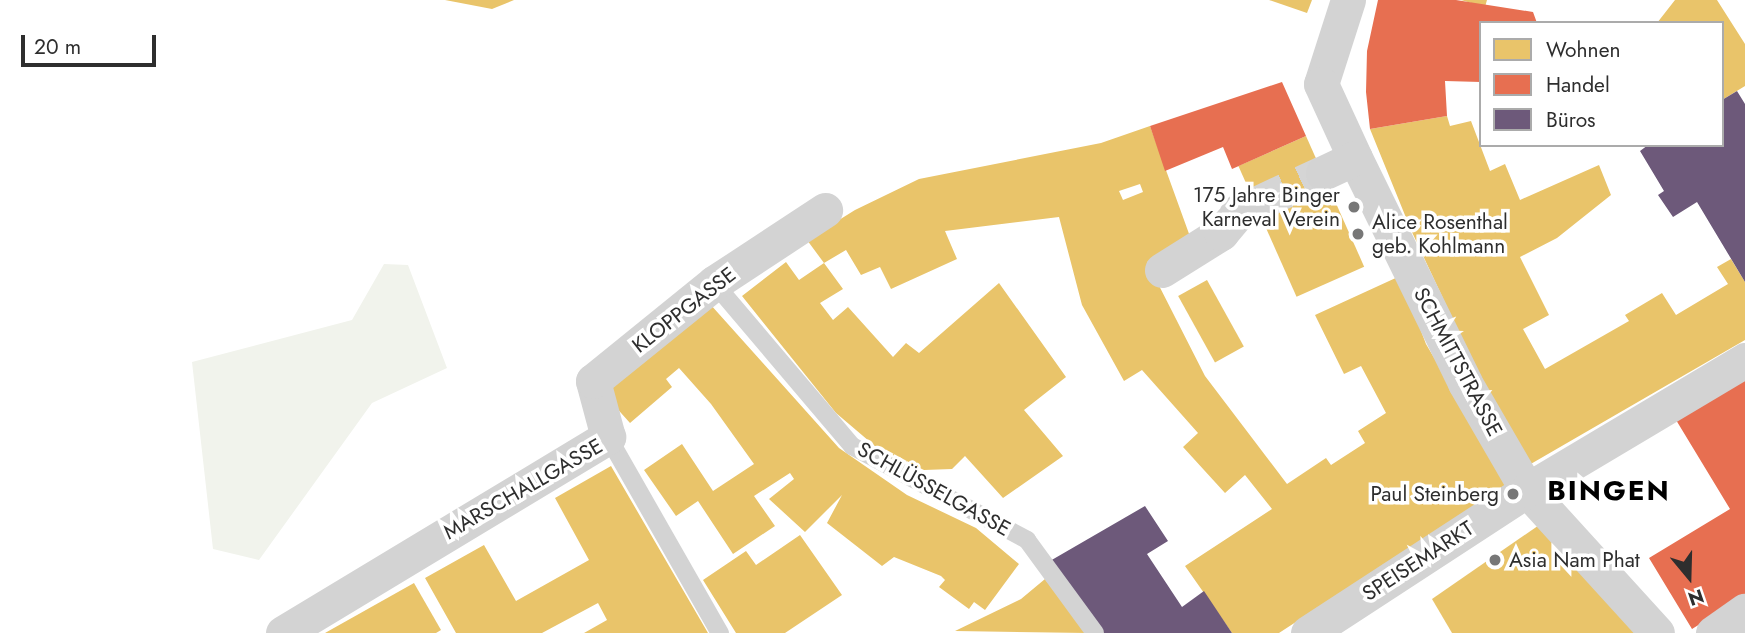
<!DOCTYPE html>
<meta charset="utf-8">
<style>
body{margin:0}
#map{position:relative;width:1745px;height:633px;overflow:hidden;background:#fff;font-family:Jost,sans-serif}
div>[style]{position:absolute}
.green>*{inset:0;background:#f1f3ec}
.homes>*{inset:0;background:#e9c46a;transform-origin:0 0}
.shops>*{inset:0;background:#e76f51}
.offices>*{inset:0;background:#6d597a}
.street-tunnel>*{height:35px;margin-top:-17.5px;transform-origin:0;background:repeating-linear-gradient(90deg,#d5d5d5 0 35px,transparent 0 53px)}
.lane>*{height:18px;margin:-9px;padding:0 9px;transform-origin:9px;border-radius:9px;background:#d3d3d3}
.street>*{height:35px;margin:-17.5px;padding:0 17.5px;transform-origin:17.5px;border-radius:17.5px;background:#d3d3d3}
.dots>*{width:19px;height:19px;translate:-50% -50%;box-sizing:border-box;border:4px solid #fff;border-radius:50%}
span{translate:-50% -50%;white-space:nowrap;text-align:center;line-height:1.15;-webkit-text-stroke:7px #fff;paint-order:stroke}
.poi-label{font-size:21px;color:#2e2e2e}
.right{translate:-100% -50%;text-align:right}
.left{translate:0 -50%;text-align:left}
.street-label{font-size:21px;color:#2e2e2e}
.district-label{font-size:28px;color:#000;font-weight:700;letter-spacing:2px}
.legend{position:absolute;left:1479px;top:21px;width:245px;height:126px;box-sizing:border-box;background:#fff;border:2px solid #ababab;margin:0;padding:9px 12px;list-style:none;font-size:21px;color:#2e2e2e}
.legend li{display:flex;align-items:center;gap:14px;height:35px}
.legend b{width:35px;border:2px solid #ababab}
.north{position:absolute;left:1654px;top:542px;width:70px;height:70px;-webkit-text-stroke:5px #fff;paint-order:stroke;rotate:161deg;font-size:19px;font-weight:700;line-height:28px;text-align:center;color:#2e2e2e}
.north::after{content:'';display:block;margin:auto;width:24px;height:32px;background:#2e2e2e;clip-path:polygon(50% 0,100% 100%,50% 72%,0 100%)}
.scale{position:absolute;left:21px;top:35px;width:135px;height:32px;box-sizing:border-box;border:4px solid #2e2e2e;border-top:0;padding-left:9px;font-size:21px;line-height:24px;white-space:nowrap;color:#2e2e2e;-webkit-text-stroke:5px #fff;paint-order:stroke}
</style>
<div id="map">
<div class="green">
<i style="clip-path:polygon(384px 264px,408px 265px,447px 368px,372px 403px,259px 560px,213px 549px,192px 362px,352px 320px)"></i>
</div>
<div class="homes">
<i style="clip-path:polygon(445px 0,514px 0,492px 9px)"></i>
<i style="clip-path:polygon(1269px 0,1312px 0,1307px 13px)"></i>
<i style="clip-path:polygon(1461px 0,1487px 0,1485px 7px)"></i>
<i style="clip-path:polygon(1675px 0,1717px 0,1745px 44px,1745px 86px,1722px 100px,1722px 23px,1657px 23px)"></i>
<i style="clip-path:polygon(1447px 116px,1450px 126px,1471px 121px,1490px 171px,1505px 164px,1520px 200px,1599px 165px,1611px 195px,1557px 238px,1520px 257px,1549px 315px,1523px 329px,1545px 369px,1629px 321px,1625px 315px,1662px 293px,1676px 315px,1728px 284px,1717px 267px,1731px 259px,1745px 282px,1745px 340px,1529px 465px,1490px 399px,1411px 230px,1370px 129px)"></i>
<i style="clip-path:polygon(evenodd,1150px 126px,1192px 242px,1147px 262px,1205px 376px,1287px 484px,1326px 458px,1331px 465px,1365px 443px,1358px 431px,1386px 413px,1361px 366px,1344px 374px,1315px 315px,1400px 276px,1426px 344px,1508px 484px,1279px 633px,1232px 633px,1185px 566px,1272px 509px,1245px 475px,1225px 493px,1183px 447px,1198px 433px,1142px 370px,1124px 381px,1082px 305px,1059px 217px,945px 231px,957px 259px,891px 289px,880px 267px,861px 275px,846px 250px,824px 263px,843px 289px,820px 303px,833px 320px,848px 307px,893px 357px,906px 343px,919px 353px,999px 283px,1066px 377px,1024px 410px,1063px 456px,1003px 498px,965px 456px,952px 469px,924px 470px,876px 447px,836px 413px,742px 296px,786px 262px,799px 280px,824px 263px,807px 240px,855px 210px,919px 179px,1101px 143px,1150px 126px,1140px 184px,1143px 192px,1123px 200px,1119px 191px,1140px 184px)"></i>
<i style="left:1306px;top:136px;width:143px;height:74px;rotate:66deg"></i>
<i style="left:1207px;top:280px;width:76px;height:33px;rotate:61deg"></i>
<i style="clip-path:polygon(710px 304px,839px 448px,907px 495px,976px 528px,1019px 564px,985px 610px,974px 602px,969px 609px,939px 587px,945px 580px,941px 576px,894px 557px,882px 566px,827px 523px,842px 495px,805px 532px,769px 499px,794px 479px,790px 473px,754px 496px,775px 526px,733px 554px,698px 501px,676px 516px,644px 470px,682px 444px,713px 491px,754px 464px,711px 404px,679px 368px,666px 379px,672px 387px,630px 423px,604px 394px)"></i>
<i style="clip-path:polygon(611px 466px,708px 633px,584px 633px,607px 620px,598px 603px,542px 633px,456px 633px,425px 578px,484px 545px,516px 601px,589px 560px,555px 498px)"></i>
<i style="clip-path:polygon(1545px 521px,1635px 633px,1452px 633px,1432px 599px)"></i>
<i style="clip-path:polygon(800px 535px,842px 595px,785px 633px,736px 633px,703px 580px,746px 551px,756px 565px)"></i>
<i style="clip-path:polygon(1045px 579px,1086px 633px,955px 631px,1021px 599px)"></i>
<i style="clip-path:polygon(414px 583px,441px 630px,436px 633px,325px 633px)"></i>
</div>
<div class="shops">
<i style="clip-path:polygon(1378px 0,1456px 0,1533px 12px,1537px 23px,1481px 23px,1481px 82px,1445px 81px,1447px 116px,1370px 129px,1366px 92px,1367px 51px)"></i>
<i style="clip-path:polygon(1282px 82px,1306px 136px,1232px 169px,1223px 147px,1165px 171px,1150px 126px)"></i>
<i style="clip-path:polygon(1745px 373px,1745px 596px,1692px 629px,1649px 558px,1730px 509px,1673px 415px)"></i>
</div>
<div class="offices">
<i style="clip-path:polygon(1737px 91px,1745px 104px,1745px 282px,1697px 202px,1673px 217px,1658px 195px,1664px 191px,1640px 151px,1648px 145px,1722px 145px,1722px 100px)"></i>
<i style="clip-path:polygon(1145px 506px,1168px 541px,1147px 554px,1182px 607px,1204px 591px,1232px 633px,1103px 633px,1050px 561px)"></i>
</div>
<div class="street-tunnel">
<i style="left:1254px;top:205px;width:76px;rotate:-24.9deg"></i>
</div>
<div class="lane">
<i style="left:714px;top:283px;width:214px;rotate:49.7deg"></i>
<i style="left:852px;top:446px;width:199px;rotate:28.2deg"></i>
<i style="left:1027px;top:540px;width:115px;rotate:53.8deg"></i>
<i style="left:608px;top:437px;width:226px;rotate:60.3deg"></i>
</div>
<div class="street">
<i style="left:1348px;top:0;width:88px;rotate:107.8deg"></i>
<i style="left:1321px;top:84px;width:81px;rotate:65.3deg"></i>
<i style="left:1355px;top:158px;width:250px;rotate:63.9deg"></i>
<i style="left:1465px;top:383px;width:124px;rotate:59.9deg"></i>
<i style="left:1527px;top:490px;width:193px;rotate:47.7deg"></i>
<i style="left:1323px;top:173px;width:35px;rotate:-25deg"></i>
<i style="left:1162px;top:270px;width:70px;rotate:-32.1deg"></i>
<i style="left:1221px;top:233px;width:30px;rotate:-50deg"></i>
<i style="left:1240px;top:210px;width:15px;rotate:-20deg"></i>
<i style="left:283px;top:633px;width:380px;rotate:-31.1deg"></i>
<i style="left:608px;top:437px;width:58px;rotate:-105deg"></i>
<i style="left:593px;top:381px;width:156px;rotate:-39deg"></i>
<i style="left:714px;top:283px;width:133px;rotate:-33.3deg"></i>
<i style="left:1308px;top:633px;width:262px;rotate:-33.1deg"></i>
<i style="left:1527px;top:490px;width:254px;rotate:-30.8deg"></i>
<i style="left:1713px;top:633px;width:39px;rotate:-35deg"></i>
</div>
<div class="dots">
<i style="left:1354px;top:207px;background:#777"></i>
<i style="left:1358px;top:234px;background:#777"></i>
<i style="left:1513px;top:494px;background:#777"></i>
<i style="left:1495px;top:560px;background:#777"></i>
</div>
<div class="poi-label">
<span class="right" style="left:1340px;top:207px">175 Jahre Binger<br>Karneval Verein</span>
<span class="left" style="left:1372px;top:234px">Alice Rosenthal<br>geb. Kohlmann</span>
<span class="right" style="left:1499px;top:494px">Paul Steinberg</span>
<span class="left" style="left:1509px;top:560px">Asia Nam Phat</span>
</div>
<div class="street-label">
<span style="left:684px;top:310px;rotate:-38deg">KLOPPGASSE</span>
<span style="left:1458px;top:362px;rotate:62deg">SCHMITTSTRASSE</span>
<span style="left:523px;top:489px;rotate:-30deg">MARSCHALLGASSE</span>
<span style="left:934px;top:489px;rotate:29deg">SCHLÜSSELGASSE</span>
<span style="left:1418px;top:561px;rotate:-33deg">SPEISEMARKT</span>
</div>
<div class="district-label">
<span style="left:1609px;top:491px">BINGEN</span>
</div>
<ul class="legend">
<li><b style="height:19px;background:#e9c46a"></b>Wohnen</li>
<li><b style="height:19px;background:#e76f51"></b>Handel</li>
<li><b style="height:19px;background:#6d597a"></b>Büros</li>
</ul>
<div class="north">N</div>
<div class="scale">20 m</div>
</div>
